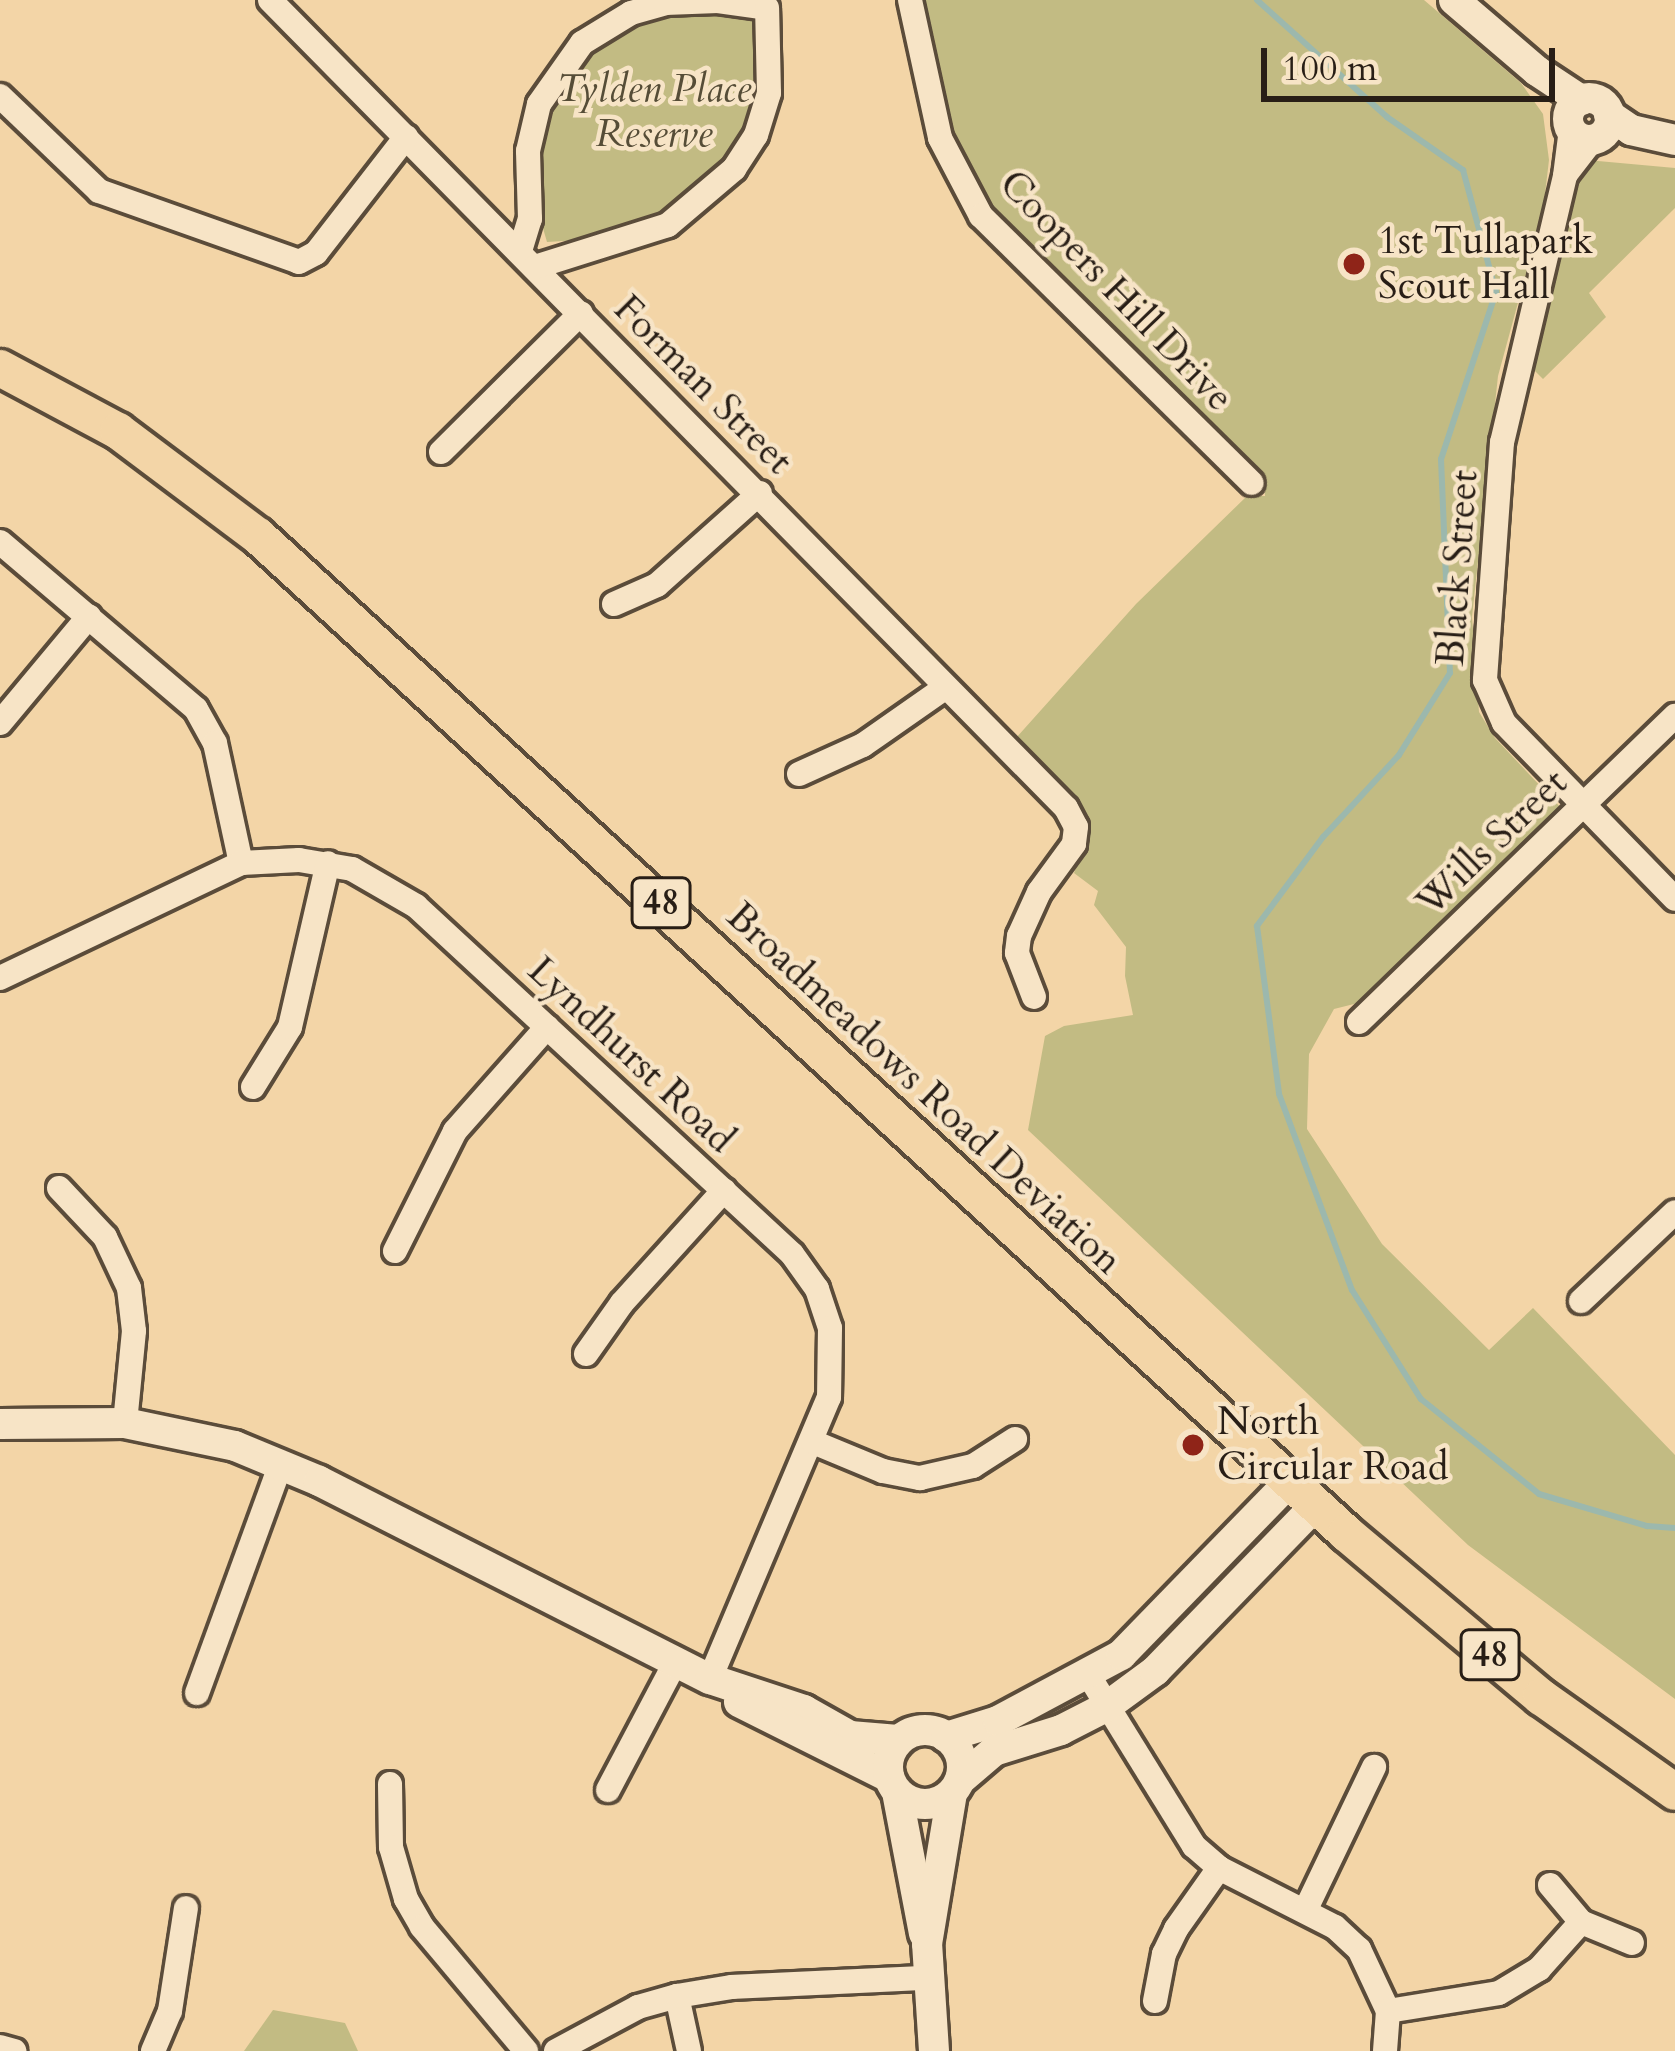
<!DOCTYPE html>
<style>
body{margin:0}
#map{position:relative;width:1675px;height:2051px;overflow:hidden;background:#f3d5a7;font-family:Cardo,serif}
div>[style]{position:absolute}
.green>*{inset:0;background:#c2bb83}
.stream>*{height:6px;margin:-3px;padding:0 3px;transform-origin:3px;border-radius:3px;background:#9cb8ad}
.roads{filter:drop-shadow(3px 0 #5b4c3a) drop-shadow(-3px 0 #5b4c3a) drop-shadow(0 3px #5b4c3a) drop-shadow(0 -3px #5b4c3a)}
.minor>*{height:24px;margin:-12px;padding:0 12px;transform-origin:12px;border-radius:12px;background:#f7e4c6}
.tertiary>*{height:30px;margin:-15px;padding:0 15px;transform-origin:15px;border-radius:15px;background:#f7e4c6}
.tertiary>.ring{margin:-15px;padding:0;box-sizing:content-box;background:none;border:30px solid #f7e4c6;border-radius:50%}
.primary>*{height:36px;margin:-18px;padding:0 18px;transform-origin:18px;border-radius:18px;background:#f3d5a7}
.dots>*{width:33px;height:33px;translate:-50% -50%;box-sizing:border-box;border:6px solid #f7e4c6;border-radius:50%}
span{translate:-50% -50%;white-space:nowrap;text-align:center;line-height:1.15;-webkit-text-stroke:9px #f7e4c6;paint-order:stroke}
.shield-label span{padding:3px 9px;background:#f7e4c6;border:3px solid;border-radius:9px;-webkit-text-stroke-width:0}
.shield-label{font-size:36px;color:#281e16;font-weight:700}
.park-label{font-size:39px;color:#564d37;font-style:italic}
.poi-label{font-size:39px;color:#281e16}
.left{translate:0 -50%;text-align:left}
.street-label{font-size:39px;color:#281e16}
.scale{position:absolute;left:1261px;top:48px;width:294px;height:54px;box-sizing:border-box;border:6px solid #281e16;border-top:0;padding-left:15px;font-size:36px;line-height:42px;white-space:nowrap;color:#281e16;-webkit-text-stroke:9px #f7e4c6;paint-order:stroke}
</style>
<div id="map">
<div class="green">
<i style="clip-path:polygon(922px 0,1424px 0,1521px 83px,1543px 114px,1549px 160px,1543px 211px,1498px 376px,1472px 617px,1479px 712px,1495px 738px,1562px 809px,1362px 1002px,1334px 1009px,1309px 1054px,1307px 1129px,1382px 1244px,1489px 1350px,1533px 1308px,1675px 1455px,1675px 1699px,1468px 1545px,1028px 1130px,1045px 1036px,1064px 1026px,1133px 1015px,1125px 976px,1126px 947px,1094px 905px,1098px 891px,1074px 873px,1090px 832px,1085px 811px,1015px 739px,1136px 604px,1247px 496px,1265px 496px,1264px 478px,984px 201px,939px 104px,934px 37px)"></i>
<i style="clip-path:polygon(698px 6px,758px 18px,761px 84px,745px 143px,686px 205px,612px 238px,547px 242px,538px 211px,541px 126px,576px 60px,631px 21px)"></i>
<i style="clip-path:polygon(1587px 160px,1675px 168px,1675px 208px,1589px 293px,1606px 317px,1543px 379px,1529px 365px,1578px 174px)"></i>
<i style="clip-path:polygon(273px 2010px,345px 2023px,358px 2051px,244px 2051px)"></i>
</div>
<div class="stream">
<i style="left:1257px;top:0;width:175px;rotate:42deg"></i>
<i style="left:1387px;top:117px;width:93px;rotate:34.9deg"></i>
<i style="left:1463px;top:170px;width:126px;rotate:74.9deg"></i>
<i style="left:1496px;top:292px;width:176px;rotate:108.2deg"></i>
<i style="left:1441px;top:459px;width:214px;rotate:87.6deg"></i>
<i style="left:1450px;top:673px;width:97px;rotate:121.9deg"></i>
<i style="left:1399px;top:755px;width:112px;rotate:132.8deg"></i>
<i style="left:1323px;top:837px;width:111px;rotate:126.6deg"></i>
<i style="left:1257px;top:926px;width:169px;rotate:82.5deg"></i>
<i style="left:1279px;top:1094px;width:209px;rotate:69.6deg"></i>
<i style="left:1352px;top:1290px;width:129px;rotate:57.7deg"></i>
<i style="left:1421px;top:1399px;width:151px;rotate:38.8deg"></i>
<i style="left:1539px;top:1494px;width:113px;rotate:16.5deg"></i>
<i style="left:1647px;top:1526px;width:28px;rotate:4deg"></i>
</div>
<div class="roads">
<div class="minor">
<i style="left:270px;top:0;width:1134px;rotate:45.43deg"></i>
<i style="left:1066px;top:808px;width:21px;rotate:62deg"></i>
<i style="left:1076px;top:827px;width:17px;rotate:97deg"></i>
<i style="left:1074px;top:844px;width:59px;rotate:126.1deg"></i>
<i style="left:1039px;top:892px;width:48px;rotate:114.4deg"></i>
<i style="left:1019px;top:936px;width:17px;rotate:97deg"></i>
<i style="left:1017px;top:953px;width:47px;rotate:68.9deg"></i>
<i style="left:910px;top:0;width:141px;rotate:77.7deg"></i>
<i style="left:940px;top:138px;width:88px;rotate:62.3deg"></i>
<i style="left:981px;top:216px;width:380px;rotate:44.6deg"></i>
<i style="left:0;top:96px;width:137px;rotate:43.8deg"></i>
<i style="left:99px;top:191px;width:212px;rotate:19.5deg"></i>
<i style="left:299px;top:262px;width:19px;rotate:-28deg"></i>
<i style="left:316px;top:253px;width:147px;rotate:-52.2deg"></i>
<i style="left:1571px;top:129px;width:47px;rotate:97.3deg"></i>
<i style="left:1565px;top:176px;width:273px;rotate:103.3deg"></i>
<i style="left:1502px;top:442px;width:239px;rotate:94.1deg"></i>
<i style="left:1485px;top:680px;width:47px;rotate:66.2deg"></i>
<i style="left:1504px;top:723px;width:245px;rotate:45.8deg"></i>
<i style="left:1566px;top:174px;width:44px;rotate:-52.4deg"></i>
<i style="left:520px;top:251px;width:34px;rotate:-73deg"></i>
<i style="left:530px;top:219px;width:68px;rotate:-91.7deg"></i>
<i style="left:528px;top:151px;width:48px;rotate:-76.8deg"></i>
<i style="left:539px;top:104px;width:75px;rotate:-54.8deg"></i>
<i style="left:582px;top:43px;width:57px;rotate:-31.5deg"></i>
<i style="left:631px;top:13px;width:35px;rotate:-16deg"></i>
<i style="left:665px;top:3px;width:53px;rotate:-2.2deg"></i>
<i style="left:718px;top:1px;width:49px;rotate:8.1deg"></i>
<i style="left:535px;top:267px;width:139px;rotate:-17.5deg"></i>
<i style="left:668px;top:225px;width:87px;rotate:-40.3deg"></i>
<i style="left:734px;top:169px;width:40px;rotate:-57.1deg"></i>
<i style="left:756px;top:135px;width:44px;rotate:-72.8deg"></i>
<i style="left:769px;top:93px;width:85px;rotate:-91.3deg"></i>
<i style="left:441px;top:452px;width:197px;rotate:-44.8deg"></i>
<i style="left:0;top:542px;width:257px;rotate:40.4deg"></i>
<i style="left:196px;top:709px;width:39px;rotate:61deg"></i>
<i style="left:215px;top:743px;width:123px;rotate:77.8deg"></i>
<i style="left:614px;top:604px;width:47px;rotate:-23.8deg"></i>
<i style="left:657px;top:585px;width:138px;rotate:-41.8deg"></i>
<i style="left:0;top:723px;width:139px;rotate:-50.2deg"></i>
<i style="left:799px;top:774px;width:70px;rotate:-24.4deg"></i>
<i style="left:863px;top:745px;width:101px;rotate:-34.9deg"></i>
<i style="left:0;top:978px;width:267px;rotate:-25.5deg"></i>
<i style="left:241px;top:863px;width:58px;rotate:-3deg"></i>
<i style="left:299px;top:860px;width:54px;rotate:9.6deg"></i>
<i style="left:352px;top:869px;width:74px;rotate:30deg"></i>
<i style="left:416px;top:906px;width:512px;rotate:42.79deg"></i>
<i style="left:792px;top:1254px;width:43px;rotate:54.5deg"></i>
<i style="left:817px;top:1289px;width:41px;rotate:71.6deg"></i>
<i style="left:830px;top:1328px;width:69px;rotate:90.8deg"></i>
<i style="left:829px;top:1397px;width:306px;rotate:112.9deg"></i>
<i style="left:1359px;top:1022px;width:440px;rotate:-44.1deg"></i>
<i style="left:253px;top:1087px;width:70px;rotate:-58.3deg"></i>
<i style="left:290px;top:1027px;width:168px;rotate:-77deg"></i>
<i style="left:59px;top:1188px;width:67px;rotate:46.8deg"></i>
<i style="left:105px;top:1237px;width:56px;rotate:64.8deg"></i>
<i style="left:129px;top:1288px;width:43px;rotate:83.4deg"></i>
<i style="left:134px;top:1331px;width:92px;rotate:95.6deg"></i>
<i style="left:395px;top:1251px;width:134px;rotate:-63.4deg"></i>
<i style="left:455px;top:1131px;width:139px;rotate:-48.5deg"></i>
<i style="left:1581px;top:1301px;width:129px;rotate:-43.4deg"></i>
<i style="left:586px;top:1354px;width:62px;rotate:-54.8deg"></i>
<i style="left:622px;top:1303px;width:152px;rotate:-47.9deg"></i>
<i style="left:813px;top:1442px;width:76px;rotate:22.5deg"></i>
<i style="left:883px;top:1471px;width:38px;rotate:11deg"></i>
<i style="left:920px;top:1478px;width:54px;rotate:-12.8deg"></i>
<i style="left:973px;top:1466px;width:50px;rotate:-32.7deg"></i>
<i style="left:1089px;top:1676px;width:200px;rotate:58.3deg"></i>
<i style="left:1194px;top:1846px;width:33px;rotate:41deg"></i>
<i style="left:1219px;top:1868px;width:130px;rotate:27deg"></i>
<i style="left:1335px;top:1927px;width:33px;rotate:43deg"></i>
<i style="left:1359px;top:1949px;width:68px;rotate:64.9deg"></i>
<i style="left:1388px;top:2011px;width:40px;rotate:94.3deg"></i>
<i style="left:197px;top:1693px;width:244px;rotate:-69.9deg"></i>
<i style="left:390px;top:1784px;width:63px;rotate:89.1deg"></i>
<i style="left:391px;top:1847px;width:54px;rotate:73.9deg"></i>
<i style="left:406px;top:1899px;width:32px;rotate:60deg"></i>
<i style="left:422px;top:1927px;width:162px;rotate:50deg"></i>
<i style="left:608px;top:1790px;width:144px;rotate:-62.2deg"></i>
<i style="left:1550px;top:1885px;width:48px;rotate:50deg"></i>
<i style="left:1581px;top:1922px;width:55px;rotate:22.4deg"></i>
<i style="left:1305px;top:1911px;width:160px;rotate:-64.4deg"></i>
<i style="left:677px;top:1996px;width:56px;rotate:77.7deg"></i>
<i style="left:1155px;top:2001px;width:48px;rotate:-79.2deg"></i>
<i style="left:1164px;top:1954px;width:28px;rotate:-64deg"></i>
<i style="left:1176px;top:1929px;width:75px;rotate:-54.8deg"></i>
<i style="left:1388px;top:2011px;width:112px;rotate:-9.2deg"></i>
<i style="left:1499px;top:1993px;width:47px;rotate:-31deg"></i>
<i style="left:1539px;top:1969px;width:63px;rotate:-48.2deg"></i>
<i style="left:0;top:2047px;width:15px;rotate:16deg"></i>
<i style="left:153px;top:2051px;width:43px;rotate:-67deg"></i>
<i style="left:170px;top:2011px;width:104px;rotate:-81.2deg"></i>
<i style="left:556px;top:2051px;width:93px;rotate:-28.2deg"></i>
<i style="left:638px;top:2007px;width:41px;rotate:-15.8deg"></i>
<i style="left:677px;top:1996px;width:56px;rotate:-9.3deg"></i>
<i style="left:732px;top:1987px;width:194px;rotate:-2.7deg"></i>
</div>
<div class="tertiary">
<i style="left:1454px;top:0;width:109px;rotate:40.5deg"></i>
<i style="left:1537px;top:71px;width:53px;rotate:33.4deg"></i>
<i class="ring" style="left:1568px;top:98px;width:12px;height:12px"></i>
<i style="left:1609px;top:115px;width:27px;rotate:34deg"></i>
<i style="left:1631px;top:130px;width:45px;rotate:12.8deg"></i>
<i style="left:0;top:1424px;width:125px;rotate:-0.5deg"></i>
<i style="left:125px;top:1423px;width:112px;rotate:11.8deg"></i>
<i style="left:235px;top:1446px;width:91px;rotate:22.6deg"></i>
<i style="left:319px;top:1481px;width:438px;rotate:26.9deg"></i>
<i style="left:710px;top:1679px;width:99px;rotate:18.3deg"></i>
<i style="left:804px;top:1710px;width:53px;rotate:29.5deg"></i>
<i style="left:850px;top:1736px;width:48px;rotate:4.8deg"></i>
<i style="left:739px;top:1702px;width:168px;rotate:26.6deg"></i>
<i class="ring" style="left:888px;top:1730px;width:44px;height:44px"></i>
<i style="left:946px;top:1737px;width:54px;rotate:-17.1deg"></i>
<i style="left:998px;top:1721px;width:140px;rotate:-28.2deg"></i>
<i style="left:1121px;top:1655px;width:243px;rotate:-45.8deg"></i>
<i style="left:960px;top:1780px;width:45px;rotate:-40.5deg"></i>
<i style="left:994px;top:1751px;width:70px;rotate:-17.4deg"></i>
<i style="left:1061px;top:1730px;width:51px;rotate:-27.1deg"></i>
<i style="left:1106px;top:1707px;width:61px;rotate:-36.3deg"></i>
<i style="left:1155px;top:1671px;width:231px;rotate:-45.9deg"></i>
<i style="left:897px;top:1792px;width:144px;rotate:79.2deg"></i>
<i style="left:934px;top:2051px;width:107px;rotate:-93.7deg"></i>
<i style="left:927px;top:1944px;width:153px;rotate:-80.6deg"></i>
</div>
<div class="primary">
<i style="left:0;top:368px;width:134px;rotate:28.1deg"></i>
<i style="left:118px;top:431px;width:175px;rotate:36.9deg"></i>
<i style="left:258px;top:536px;width:1476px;rotate:42.5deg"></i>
<i style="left:1346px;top:1533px;width:255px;rotate:40.1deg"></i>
<i style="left:1541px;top:1697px;width:164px;rotate:35.3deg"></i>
</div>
</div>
<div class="dots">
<i style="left:1354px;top:264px;background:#8f2418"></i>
<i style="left:1193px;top:1445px;background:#8f2418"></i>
</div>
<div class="shield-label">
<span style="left:661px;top:903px">48</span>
<span style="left:1490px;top:1655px">48</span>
</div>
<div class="park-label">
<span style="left:654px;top:112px">Tylden Place<br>Reserve</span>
</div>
<div class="poi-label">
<span class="left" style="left:1378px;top:264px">1st Tullapark<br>Scout Hall</span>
<span class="left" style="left:1217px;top:1445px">North<br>Circular Road</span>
</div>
<div class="street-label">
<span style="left:1116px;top:291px;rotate:46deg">Coopers Hill Drive</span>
<span style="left:703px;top:385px;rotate:45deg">Forman Street</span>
<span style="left:1458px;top:568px;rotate:-86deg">Black Street</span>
<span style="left:1492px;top:843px;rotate:-44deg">Wills Street</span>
<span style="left:631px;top:1055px;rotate:43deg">Lyndhurst Road</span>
<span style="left:924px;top:1089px;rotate:43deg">Broadmeadows Road Deviation</span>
</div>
<div class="scale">100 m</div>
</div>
